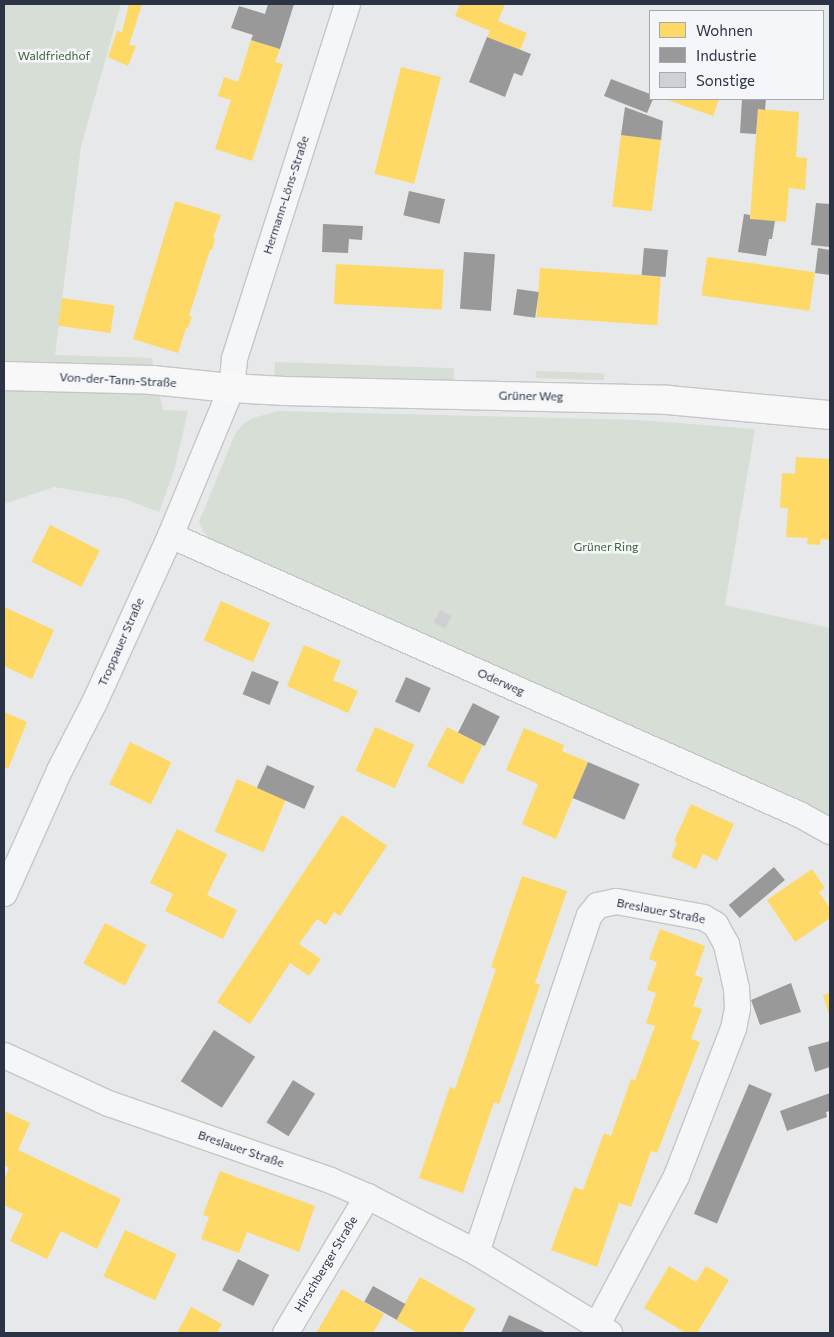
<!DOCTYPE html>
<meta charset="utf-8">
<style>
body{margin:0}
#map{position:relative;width:834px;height:1337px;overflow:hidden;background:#e6e8ea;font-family:Commissioner,sans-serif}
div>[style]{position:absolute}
.green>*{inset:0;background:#d6ded6;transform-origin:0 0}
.homes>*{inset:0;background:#ffd966;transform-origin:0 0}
.industry>*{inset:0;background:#999;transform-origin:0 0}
.building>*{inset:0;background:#ced0d3;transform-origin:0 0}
.roads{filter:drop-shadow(1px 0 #c4c6c8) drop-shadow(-1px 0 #c4c6c8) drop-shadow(0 1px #c4c6c8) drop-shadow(0 -1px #c4c6c8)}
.street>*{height:25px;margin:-12.5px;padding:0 12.5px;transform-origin:12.5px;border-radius:12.5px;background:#f5f6f7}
.secondary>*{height:28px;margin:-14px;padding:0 14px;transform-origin:14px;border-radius:14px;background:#f8f8f8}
span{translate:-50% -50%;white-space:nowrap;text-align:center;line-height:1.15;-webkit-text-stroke:5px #f4f6f9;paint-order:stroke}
.park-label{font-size:12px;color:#3f6138}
.street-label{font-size:12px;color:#2b3445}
.frame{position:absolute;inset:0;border:5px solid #2b3445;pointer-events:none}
.legend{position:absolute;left:649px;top:10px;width:175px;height:90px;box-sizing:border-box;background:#f4f6f9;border:1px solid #a4a8b1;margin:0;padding:6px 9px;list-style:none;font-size:15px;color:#2b3445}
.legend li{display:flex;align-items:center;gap:10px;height:25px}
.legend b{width:25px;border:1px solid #a4a8b1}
</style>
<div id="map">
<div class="green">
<i style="clip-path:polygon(4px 4px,121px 4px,81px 146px,55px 355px,152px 358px,163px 410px,188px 411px,174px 471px,159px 512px,125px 499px,54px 487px,4px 504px)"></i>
<i style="left:275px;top:362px;width:179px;height:17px;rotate:2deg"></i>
<i style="left:536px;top:371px;width:68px;height:7px;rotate:2deg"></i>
<i style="clip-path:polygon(278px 411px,638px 420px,755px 429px,725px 605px,830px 628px,830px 816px,807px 803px,210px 539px,203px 531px,199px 522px,235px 434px,243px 424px,253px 418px)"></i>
</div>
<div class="homes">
<i style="clip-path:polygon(129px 4px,142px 4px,129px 45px,136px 46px,128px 66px,108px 57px,117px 31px,122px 32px)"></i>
<i style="clip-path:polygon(460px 4px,505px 4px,498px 21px,527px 33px,520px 50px,487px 37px,490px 31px,455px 16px)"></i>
<i style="clip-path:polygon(251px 40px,280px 49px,275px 62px,283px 64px,252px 161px,215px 149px,231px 100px,218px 96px,224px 77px,238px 82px)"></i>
<i style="left:401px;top:67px;width:41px;height:110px;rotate:14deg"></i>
<i style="clip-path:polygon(665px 99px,719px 99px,713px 116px)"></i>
<i style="clip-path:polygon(758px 109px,799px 112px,796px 157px,807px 158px,805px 190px,789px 188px,786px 222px,750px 219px)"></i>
<i style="left:621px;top:135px;width:40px;height:72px;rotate:7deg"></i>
<i style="clip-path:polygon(175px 201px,221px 215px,213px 238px,215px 239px,212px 250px,210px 250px,189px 316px,192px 317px,188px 328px,186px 328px,178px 353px,133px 339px)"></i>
<i style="left:707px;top:257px;width:109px;height:39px;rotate:8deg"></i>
<i style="left:336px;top:264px;width:108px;height:40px;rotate:3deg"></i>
<i style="left:540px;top:268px;width:121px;height:49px;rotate:4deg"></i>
<i style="left:62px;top:298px;width:53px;height:28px;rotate:8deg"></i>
<i style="clip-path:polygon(796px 457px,830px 459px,830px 540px,821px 539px,820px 545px,807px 544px,808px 538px,786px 537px,788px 508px,780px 508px,782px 473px,795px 474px)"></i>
<i style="left:50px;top:525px;width:56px;height:41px;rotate:27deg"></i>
<i style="left:221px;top:601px;width:54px;height:43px;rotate:24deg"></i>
<i style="clip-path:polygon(4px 607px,54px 630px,32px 679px,4px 666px)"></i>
<i style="clip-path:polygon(304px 645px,341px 661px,333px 680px,358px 691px,348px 713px,287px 686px)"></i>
<i style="clip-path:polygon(4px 712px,27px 722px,8px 769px,4px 767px)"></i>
<i style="left:375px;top:727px;width:43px;height:48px;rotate:24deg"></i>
<i style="left:447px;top:727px;width:40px;height:44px;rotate:27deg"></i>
<i style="clip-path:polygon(524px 728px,564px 745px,562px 751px,588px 762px,556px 839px,522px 824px,538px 784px,506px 770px)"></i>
<i style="left:130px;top:742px;width:46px;height:47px;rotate:26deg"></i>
<i style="left:237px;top:779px;width:53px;height:57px;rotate:23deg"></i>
<i style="clip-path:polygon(691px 804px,734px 824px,717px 861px,703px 854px,696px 869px,671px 857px,677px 843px,674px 841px)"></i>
<i style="clip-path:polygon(342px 815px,387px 846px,340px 916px,334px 912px,326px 925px,317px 919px,299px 944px,321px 959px,309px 976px,290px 963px,250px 1024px,217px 1002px)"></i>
<i style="clip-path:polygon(177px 829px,227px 854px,207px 895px,237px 910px,223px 939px,165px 911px,173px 894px,150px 883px)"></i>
<i style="clip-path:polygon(812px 869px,825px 888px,819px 892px,830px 908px,830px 918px,795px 942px,767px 900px)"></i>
<i style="clip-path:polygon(522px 876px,567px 891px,535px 983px,540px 985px,520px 1044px,499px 1104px,494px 1102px,463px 1193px,419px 1178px,450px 1087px,455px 1089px,496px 969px,491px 967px)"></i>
<i style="left:105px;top:923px;width:47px;height:46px;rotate:28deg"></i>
<i style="clip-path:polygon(660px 929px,705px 946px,695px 975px,703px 978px,693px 1006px,702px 1009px,691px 1039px,700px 1042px,657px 1153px,651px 1151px,631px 1207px,619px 1203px,597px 1267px,551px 1250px,574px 1187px,583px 1190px,604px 1133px,611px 1136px,631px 1079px,635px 1080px,655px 1026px,646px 1023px,656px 993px,647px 990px,657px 962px,649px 959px)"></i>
<i style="clip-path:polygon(830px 993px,830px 1018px,823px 995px)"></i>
<i style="clip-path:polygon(4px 1111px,30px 1123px,18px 1150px,121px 1199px,97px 1249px,61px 1231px,47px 1259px,10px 1241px,23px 1214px,4px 1205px,4px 1179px,9px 1168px,4px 1165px)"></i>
<i style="clip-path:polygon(220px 1171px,315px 1206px,299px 1252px,247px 1232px,239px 1253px,201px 1239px,209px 1217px,203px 1215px)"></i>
<i style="left:125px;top:1230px;width:57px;height:51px;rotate:25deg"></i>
<i style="clip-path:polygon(669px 1266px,696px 1282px,706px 1266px,729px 1280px,697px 1333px,686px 1333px,644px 1308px)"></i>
<i style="clip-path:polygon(420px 1277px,476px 1309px,462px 1333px,418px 1333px,395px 1320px)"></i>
<i style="clip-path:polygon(342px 1289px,384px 1314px,373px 1333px,316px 1333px)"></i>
<i style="clip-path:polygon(191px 1307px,222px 1324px,217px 1333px,177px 1333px)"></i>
</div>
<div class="industry">
<i style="clip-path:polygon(268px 4px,294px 4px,280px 49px,251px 40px,253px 35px,231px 28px,239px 6px,265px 14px)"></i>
<i style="clip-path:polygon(487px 37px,531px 54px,522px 76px,514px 73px,505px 97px,469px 82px)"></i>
<i style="clip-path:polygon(611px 79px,650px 94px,650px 99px,653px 99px,647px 113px,604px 96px)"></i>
<i style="clip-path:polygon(742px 99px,766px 99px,765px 110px,758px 109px,756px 134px,740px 133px)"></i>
<i style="clip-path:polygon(625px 107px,663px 121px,661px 140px,621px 135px)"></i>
<i style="left:409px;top:191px;width:37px;height:25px;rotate:13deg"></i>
<i style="clip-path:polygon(816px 203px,830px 204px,830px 247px,811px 245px)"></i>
<i style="clip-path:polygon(744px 214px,750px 215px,750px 219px,775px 221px,772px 239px,769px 239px,766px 256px,738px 252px)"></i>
<i style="clip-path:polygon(323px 224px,363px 226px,362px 240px,349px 239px,348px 253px,322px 252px)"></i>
<i style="left:644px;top:248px;width:24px;height:27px;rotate:5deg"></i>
<i style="clip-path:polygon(818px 248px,830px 250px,830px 275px,815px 273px)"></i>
<i style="left:464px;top:252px;width:31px;height:57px;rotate:4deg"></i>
<i style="left:517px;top:289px;width:22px;height:26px;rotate:8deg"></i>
<i style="left:252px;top:671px;width:29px;height:25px;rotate:22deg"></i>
<i style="left:406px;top:677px;width:27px;height:27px;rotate:24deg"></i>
<i style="left:473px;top:703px;width:30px;height:33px;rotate:27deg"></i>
<i style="left:588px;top:762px;width:56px;height:39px;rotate:23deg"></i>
<i style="left:267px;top:765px;width:52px;height:25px;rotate:24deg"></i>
<i style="left:774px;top:867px;width:17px;height:59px;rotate:50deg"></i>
<i style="clip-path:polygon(791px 983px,801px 1012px,760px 1025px,751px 1000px)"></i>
<i style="left:214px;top:1030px;width:49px;height:61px;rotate:33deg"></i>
<i style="clip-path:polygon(830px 1041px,830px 1067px,815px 1072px,808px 1047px)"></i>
<i style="left:293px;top:1080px;width:26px;height:50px;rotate:32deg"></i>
<i style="left:749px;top:1084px;width:25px;height:141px;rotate:23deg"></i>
<i style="clip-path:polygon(830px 1093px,830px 1111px,826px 1112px,827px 1117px,787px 1131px,780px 1111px)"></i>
<i style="left:238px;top:1259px;width:35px;height:35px;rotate:27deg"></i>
<i style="left:373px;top:1286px;width:37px;height:18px;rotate:29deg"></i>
<i style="clip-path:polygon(509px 1315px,547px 1333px,501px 1333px)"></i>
</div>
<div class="building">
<i style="left:440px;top:610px;width:13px;height:14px;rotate:27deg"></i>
</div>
<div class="roads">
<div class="street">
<i style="left:170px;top:535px;width:688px;rotate:23.92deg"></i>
<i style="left:799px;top:814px;width:35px;rotate:29deg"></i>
<i style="left:4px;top:893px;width:135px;rotate:-65.9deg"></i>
<i style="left:59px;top:770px;width:76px;rotate:-62.8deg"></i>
<i style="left:94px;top:702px;width:183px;rotate:-65.5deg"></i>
<i style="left:170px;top:535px;width:159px;rotate:-67.5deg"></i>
<i style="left:231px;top:388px;width:30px;rotate:-84deg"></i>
<i style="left:234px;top:358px;width:372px;rotate:-72.3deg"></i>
<i style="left:4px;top:1055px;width:115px;rotate:24.8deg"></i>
<i style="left:108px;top:1103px;width:235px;rotate:19.1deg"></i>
<i style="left:330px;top:1180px;width:40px;rotate:23.4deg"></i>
<i style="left:367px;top:1196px;width:123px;rotate:27.2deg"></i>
<i style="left:476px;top:1252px;width:156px;rotate:31.3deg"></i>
<i style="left:476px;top:1252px;width:355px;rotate:-71.5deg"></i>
<i style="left:589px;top:915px;width:13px;rotate:-51deg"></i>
<i style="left:597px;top:905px;width:19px;rotate:-12deg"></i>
<i style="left:616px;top:901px;width:88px;rotate:10.4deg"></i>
<i style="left:703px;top:917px;width:14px;rotate:30deg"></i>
<i style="left:715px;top:924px;width:23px;rotate:61deg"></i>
<i style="left:726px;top:944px;width:45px;rotate:77.2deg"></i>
<i style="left:736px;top:988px;width:20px;rotate:87deg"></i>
<i style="left:737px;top:1008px;width:20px;rotate:101deg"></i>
<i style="left:733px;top:1028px;width:159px;rotate:111.1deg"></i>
<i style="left:676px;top:1176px;width:170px;rotate:118.1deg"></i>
<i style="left:285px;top:1333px;width:160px;rotate:-59.1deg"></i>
</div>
<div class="secondary">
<i style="left:4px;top:376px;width:148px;rotate:1.5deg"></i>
<i style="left:152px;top:380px;width:79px;rotate:5.8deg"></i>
<i style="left:231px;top:388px;width:53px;rotate:3.2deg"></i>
<i style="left:284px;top:391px;width:384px;rotate:1.3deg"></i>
<i style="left:668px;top:400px;width:163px;rotate:5.3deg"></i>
</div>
</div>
<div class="park-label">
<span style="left:54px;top:56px">Waldfriedhof</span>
<span style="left:606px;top:547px">Grüner Ring</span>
</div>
<div class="street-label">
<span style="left:286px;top:195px;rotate:-72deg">Hermann-Löns-Straße</span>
<span style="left:118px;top:380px;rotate:3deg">Von-der-Tann-Straße</span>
<span style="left:531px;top:396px;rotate:1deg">Grüner Weg</span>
<span style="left:121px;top:642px;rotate:-66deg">Troppauer Straße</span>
<span style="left:501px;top:682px;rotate:24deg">Oderweg</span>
<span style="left:661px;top:911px;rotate:11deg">Breslauer Straße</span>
<span style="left:241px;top:1149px;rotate:19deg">Breslauer Straße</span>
<span style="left:326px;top:1264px;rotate:-59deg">Hirschberger Straße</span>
</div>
<div class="frame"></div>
<ul class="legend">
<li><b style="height:14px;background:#ffd966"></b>Wohnen</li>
<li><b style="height:14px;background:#999"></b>Industrie</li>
<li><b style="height:14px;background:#ced0d3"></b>Sonstige</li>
</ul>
</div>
